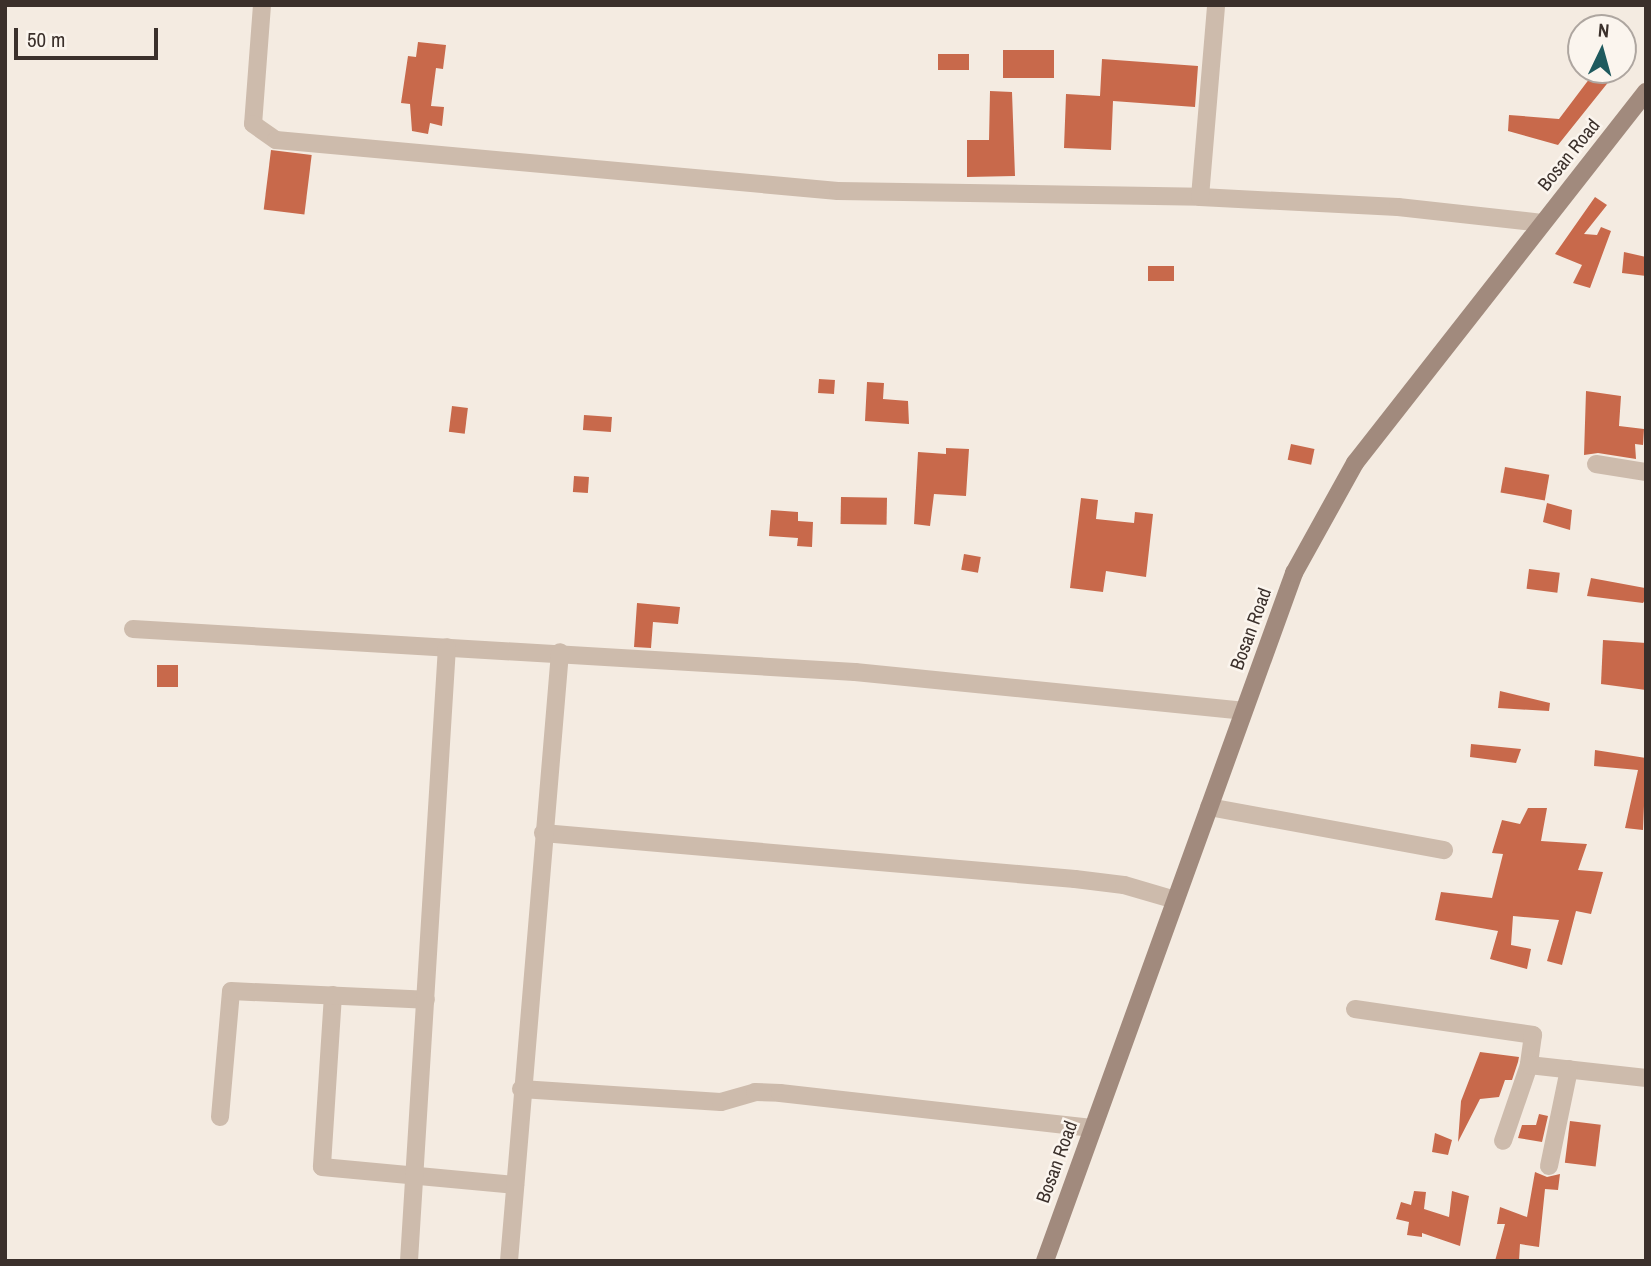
<!DOCTYPE html>
<style>
body{margin:0}
#map{position:relative;width:1651px;height:1266px;overflow:hidden;background:#f4ebe1;font-family:"Archivo Narrow",sans-serif}
div>[style]{position:absolute}
.building>*{inset:0;background:#c8694b;transform-origin:0 0}
.minor>*{height:18px;margin:-9px;padding:0 9px;transform-origin:9px;border-radius:9px;background:#cdbbac}
.secondary>*{height:18px;margin:-9px;padding:0 9px;transform-origin:9px;border-radius:9px;background:#a18a7d}
span{translate:-50% -50%;white-space:nowrap;text-align:center;line-height:1.15;-webkit-text-stroke:5px #fbf5ee;paint-order:stroke}
.street-label{font-size:19px;color:#3b302b}
.frame{position:absolute;inset:0;border:7px solid #3b302b;pointer-events:none}
.north{position:absolute;left:1567px;top:14px;width:70px;height:70px;box-sizing:border-box;background:#fbf5ee;border:2px solid #aea6a0;border-radius:50%;rotate:5deg;font-size:19px;font-weight:700;line-height:28px;text-align:center;color:#3b302b}
.north::after{content:'';display:block;margin:auto;width:24px;height:32px;background:#1f5a5e;clip-path:polygon(50% 0,100% 100%,50% 72%,0 100%)}
.scale{position:absolute;left:14px;top:28px;width:144px;height:32px;box-sizing:border-box;border:4px solid #3b302b;border-top:0;padding-left:9px;font-size:21px;line-height:24px;white-space:nowrap;color:#3b302b;-webkit-text-stroke:5px #fbf5ee;paint-order:stroke}
</style>
<div id="map">
<div class="building">
<i style="clip-path:polygon(418px 42px,446px 45px,443px 69px,436px 68px,431px 106px,444px 107px,442px 126px,430px 123px,428px 134px,412px 131px,410px 104px,401px 103px,408px 56px,416px 57px)"></i>
<i style="left:1003px;top:50px;width:51px;height:28px"></i>
<i style="left:969px;top:54px;width:16px;height:31px;rotate:90deg"></i>
<i style="clip-path:polygon(1102px 59px,1198px 66px,1195px 107px,1113px 101px,1111px 150px,1064px 148px,1066px 94px,1100px 96px)"></i>
<i style="clip-path:polygon(1596px 70px,1618px 70px,1558px 145px,1508px 131px,1509px 115px,1559px 119px)"></i>
<i style="clip-path:polygon(990px 91px,1012px 92px,1015px 176px,967px 177px,967px 140px,989px 140px)"></i>
<i style="left:271px;top:150px;width:41px;height:60px;rotate:7deg"></i>
<i style="clip-path:polygon(1595px 197px,1607px 205px,1584px 234px,1597px 235px,1601px 227px,1611px 231px,1590px 288px,1573px 283px,1582px 265px,1555px 254px)"></i>
<i style="clip-path:polygon(1624px 252px,1646px 257px,1646px 276px,1622px 273px)"></i>
<i style="left:1148px;top:266px;width:26px;height:15px"></i>
<i style="left:819px;top:379px;width:16px;height:14px;rotate:4deg"></i>
<i style="clip-path:polygon(867px 382px,884px 383px,883px 399px,908px 401px,909px 424px,865px 421px)"></i>
<i style="clip-path:polygon(1586px 391px,1621px 396px,1619px 426px,1644px 429px,1643px 445px,1635px 444px,1636px 459px,1598px 453px,1584px 455px)"></i>
<i style="left:452px;top:406px;width:16px;height:26px;rotate:7deg"></i>
<i style="left:584px;top:415px;width:28px;height:15px;rotate:4deg"></i>
<i style="left:1291px;top:444px;width:24px;height:16px;rotate:12deg"></i>
<i style="clip-path:polygon(946px 448px,969px 449px,966px 496px,934px 494px,930px 526px,914px 524px,918px 452px,946px 454px)"></i>
<i style="left:1505px;top:467px;width:45px;height:26px;rotate:10deg"></i>
<i style="left:574px;top:476px;width:15px;height:16px;rotate:4deg"></i>
<i style="left:841px;top:497px;width:46px;height:27px;rotate:1deg"></i>
<i style="clip-path:polygon(1081px 498px,1098px 500px,1096px 519px,1134px 523px,1135px 512px,1153px 514px,1146px 577px,1106px 571px,1103px 592px,1070px 588px)"></i>
<i style="clip-path:polygon(1547px 503px,1572px 510px,1570px 530px,1543px 522px)"></i>
<i style="clip-path:polygon(771px 510px,798px 512px,798px 521px,813px 522px,812px 547px,797px 546px,798px 538px,769px 536px)"></i>
<i style="left:964px;top:554px;width:17px;height:16px;rotate:10deg"></i>
<i style="left:1529px;top:569px;width:31px;height:20px;rotate:7deg"></i>
<i style="clip-path:polygon(1591px 578px,1645px 588px,1646px 598px,1643px 603px,1587px 596px)"></i>
<i style="clip-path:polygon(637px 603px,680px 607px,678px 624px,653px 622px,651px 648px,634px 647px)"></i>
<i style="clip-path:polygon(1603px 640px,1646px 643px,1646px 690px,1601px 684px)"></i>
<i style="left:157px;top:665px;width:21px;height:22px"></i>
<i style="clip-path:polygon(1500px 691px,1550px 703px,1549px 711px,1498px 708px)"></i>
<i style="clip-path:polygon(1471px 744px,1521px 749px,1516px 763px,1470px 757px)"></i>
<i style="clip-path:polygon(1595px 750px,1646px 758px,1643px 830px,1625px 828px,1638px 770px,1594px 766px)"></i>
<i style="clip-path:polygon(1528px 808px,1547px 808px,1541px 841px,1587px 844px,1578px 870px,1603px 872px,1591px 914px,1576px 911px,1562px 965px,1547px 961px,1559px 920px,1513px 916px,1511px 945px,1531px 949px,1527px 969px,1490px 959px,1498px 931px,1435px 920px,1441px 892px,1492px 898px,1503px 854px,1492px 853px,1502px 820px,1520px 824px)"></i>
<i style="clip-path:polygon(1480px 1052px,1519px 1057px,1518px 1062px,1512px 1080px,1505px 1080px,1499px 1097px,1480px 1099px,1458px 1142px,1461px 1101px)"></i>
<i style="clip-path:polygon(1539px 1114px,1548px 1116px,1542px 1142px,1518px 1138px,1522px 1125px,1536px 1125px)"></i>
<i style="left:1570px;top:1121px;width:31px;height:42px;rotate:7deg"></i>
<i style="clip-path:polygon(1435px 1133px,1452px 1140px,1448px 1155px,1432px 1152px)"></i>
<i style="clip-path:polygon(1535px 1172px,1547px 1177px,1560px 1174px,1558px 1190px,1545px 1189px,1539px 1247px,1520px 1244px,1519px 1261px,1495px 1261px,1505px 1224px,1497px 1224px,1500px 1207px,1527px 1217px)"></i>
<i style="clip-path:polygon(1414px 1191px,1426px 1192px,1424px 1209px,1449px 1217px,1452px 1191px,1469px 1196px,1460px 1246px,1422px 1233px,1422px 1237px,1407px 1235px,1409px 1222px,1396px 1219px,1401px 1202px,1411px 1205px)"></i>
</div>
<div class="minor">
<i style="left:262px;top:5px;width:119px;rotate:94.3deg"></i>
<i style="left:253px;top:124px;width:28px;rotate:35deg"></i>
<i style="left:276px;top:140px;width:564px;rotate:5.19deg"></i>
<i style="left:838px;top:191px;width:362px;rotate:0.9deg"></i>
<i style="left:1200px;top:197px;width:198px;rotate:2.9deg"></i>
<i style="left:1398px;top:207px;width:145px;rotate:6.3deg"></i>
<i style="left:1200px;top:197px;width:193px;rotate:-85.2deg"></i>
<i style="left:1596px;top:464px;width:51px;rotate:9.1deg"></i>
<i style="left:133px;top:629px;width:723px;rotate:3.41deg"></i>
<i style="left:855px;top:672px;width:390px;rotate:5.7deg"></i>
<i style="left:1209px;top:807px;width:239px;rotate:10.4deg"></i>
<i style="left:543px;top:833px;width:534px;rotate:4.94deg"></i>
<i style="left:1075px;top:879px;width:49px;rotate:7deg"></i>
<i style="left:1124px;top:885px;width:53px;rotate:16.4deg"></i>
<i style="left:333px;top:995px;width:172px;rotate:93.7deg"></i>
<i style="left:322px;top:1167px;width:194px;rotate:5.3deg"></i>
<i style="left:1355px;top:1009px;width:180px;rotate:8.3deg"></i>
<i style="left:1533px;top:1035px;width:30px;rotate:98deg"></i>
<i style="left:1529px;top:1065px;width:80px;rotate:108.9deg"></i>
<i style="left:1529px;top:1065px;width:118px;rotate:6.3deg"></i>
<i style="left:521px;top:1089px;width:200px;rotate:3.7deg"></i>
<i style="left:721px;top:1102px;width:35px;rotate:-16deg"></i>
<i style="left:755px;top:1092px;width:25px;rotate:2deg"></i>
<i style="left:780px;top:1093px;width:314px;rotate:6.4deg"></i>
<i style="left:220px;top:1117px;width:126px;rotate:-85deg"></i>
<i style="left:231px;top:991px;width:195px;rotate:2.6deg"></i>
<i style="left:1549px;top:1166px;width:99px;rotate:-78.3deg"></i>
<i style="left:409px;top:1261px;width:615px;rotate:-86.46deg"></i>
<i style="left:509px;top:1261px;width:611px;rotate:-85.21deg"></i>
</div>
<div class="secondary">
<i style="left:1045px;top:1261px;width:732px;rotate:-70.1deg"></i>
<i style="left:1294px;top:573px;width:126px;rotate:-61deg"></i>
<i style="left:1355px;top:463px;width:472px;rotate:-51.9deg"></i>
</div>
<div class="street-label">
<span style="left:1569px;top:155px;rotate:-51deg">Bosan Road</span>
<span style="left:1251px;top:629px;rotate:-70deg">Bosan Road</span>
<span style="left:1057px;top:1162px;rotate:-70deg">Bosan Road</span>
</div>
<div class="frame"></div>
<div class="north">N</div>
<div class="scale">50 m</div>
</div>
